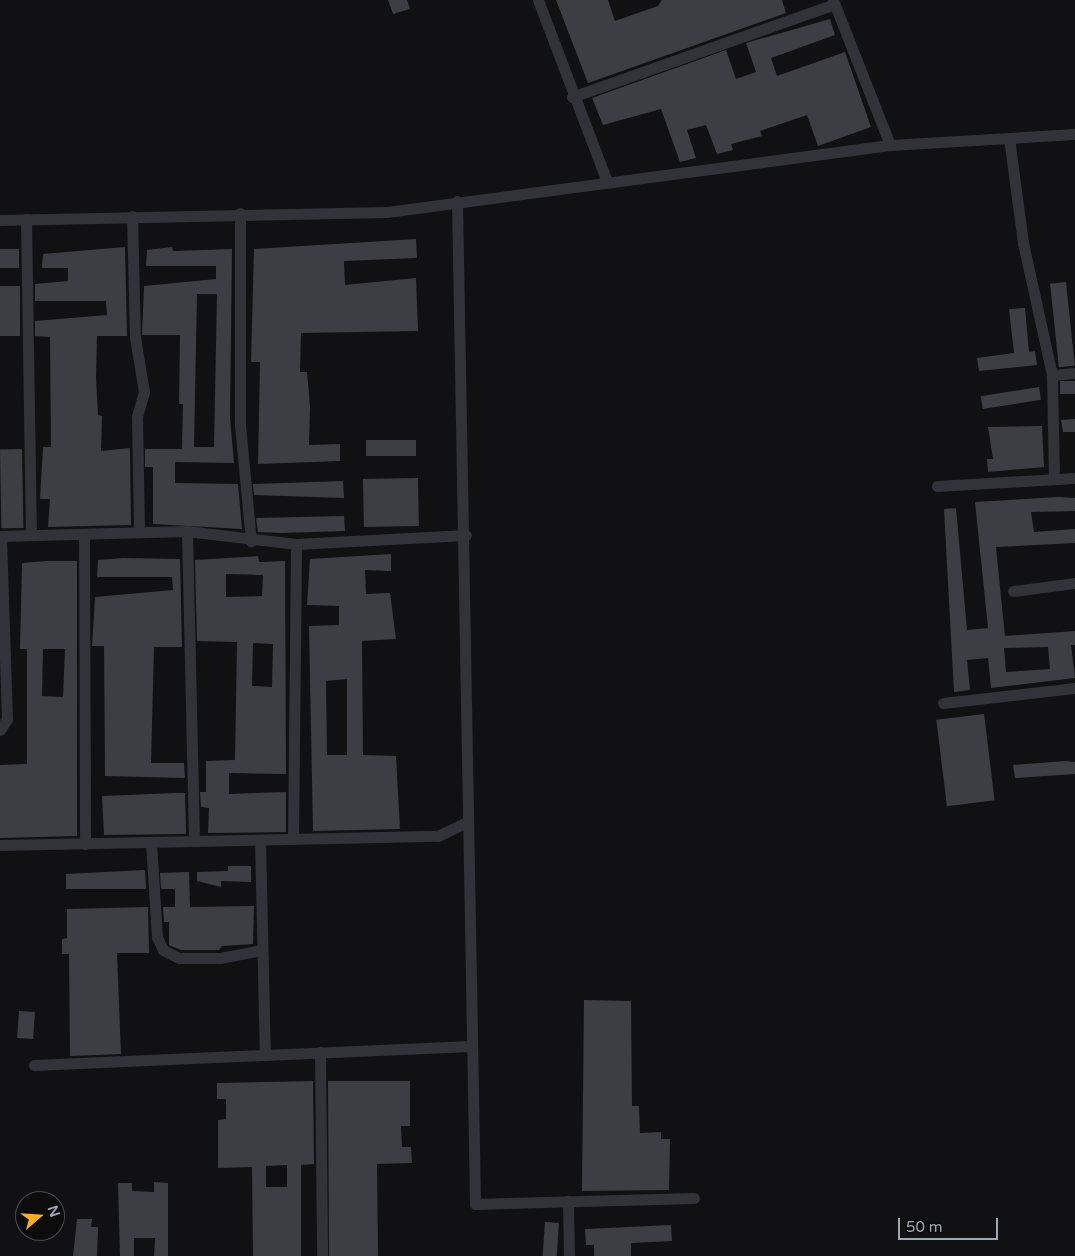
<!DOCTYPE html>
<style>
body{margin:0}
#map{position:relative;width:1075px;height:1256px;overflow:hidden;background:#111113;font-family:"Varela Round",sans-serif}
div>[style]{position:absolute}
.building>*{inset:0;background:#3d3e43;transform-origin:0 0}
.street>*{height:11px;margin:-5.5px;padding:0 5.5px;transform-origin:5.5px;border-radius:5.5px;background:#323338}
span{translate:-50% -50%;white-space:nowrap;text-align:center;line-height:1.15;-webkit-text-stroke:4px #0c0c0d;paint-order:stroke}
.north{position:absolute;left:15px;top:1191px;width:50px;height:50px;box-sizing:border-box;background:#0c0c0d;border:1px solid #484a50;border-radius:50%;rotate:71deg;font-size:14px;font-weight:700;line-height:20px;text-align:center;color:#a2a7b4}
.north::after{content:'';display:block;margin:auto;width:18px;height:22px;background:#f8af23;clip-path:polygon(50% 0,100% 100%,50% 72%,0 100%)}
.scale{position:absolute;left:898px;top:1218px;width:100px;height:22px;box-sizing:border-box;border:2px solid #a2a7b4;border-top:0;padding-left:6px;font-size:15px;line-height:18px;white-space:nowrap;color:#a2a7b4;-webkit-text-stroke:4px #0c0c0d;paint-order:stroke}
</style>
<div id="map">
<div class="building">
<i style="clip-path:polygon(388px 0,407px 0,410px 9px,393px 14px)"></i>
<i style="clip-path:polygon(556px 0,608px 0,615px 21px,658px 6px,662px 0,782px 0,786px 13px,588px 83px)"></i>
<i style="clip-path:polygon(830px 19px,835px 35px,771px 58px,777px 76px,845px 52px,871px 127px,818px 146px,807px 115px,760px 131px,762px 136px,731px 144px,733px 150px,717px 154px,706px 125px,687px 130px,696px 158px,680px 162px,661px 109px,603px 125px,592px 98px,726px 50px,736px 79px,756px 72px,746px 43px)"></i>
<i style="clip-path:polygon(416px 239px,417px 258px,344px 261px,345px 285px,416px 278px,418px 331px,301px 333px,300px 372px,307px 372px,310px 406px,309px 445px,340px 444px,340px 461px,258px 464px,260px 362px,251px 362px,254px 249px)"></i>
<i style="clip-path:polygon(125px 247px,127px 336px,97px 336px,96px 378px,98px 415px,102px 416px,101px 451px,130px 448px,131px 525px,48px 527px,50px 499px,40px 499px,43px 447px,51px 447px,50px 337px,35px 336px,35px 321px,107px 315px,106px 301px,35px 301px,35px 284px,68px 281px,68px 268px,42px 268px,43px 254px)"></i>
<i style="clip-path:polygon(evenodd,172px 247px,173px 251px,232px 249px,230px 418px,234px 463px,175px 462px,175px 483px,238px 484px,242px 529px,153px 524px,153px 467px,145px 467px,145px 449px,182px 449px,183px 404px,179px 404px,180px 335px,142px 335px,144px 286px,216px 279px,216px 266px,146px 266px,147px 250px,172px 247px,197px 294px,217px 294px,214px 447px,194px 447px,197px 294px)"></i>
<i style="left:19px;top:249px;width:19px;height:19px;rotate:90deg"></i>
<i style="left:1066px;top:282px;width:84px;height:16px;rotate:84deg"></i>
<i style="left:20px;top:286px;width:50px;height:20px;rotate:90deg"></i>
<i style="clip-path:polygon(1025px 308px,1029px 352px,1035px 351px,1037px 365px,979px 371px,977px 358px,1014px 353px,1009px 309px)"></i>
<i style="left:1075px;top:381px;width:13px;height:15px;rotate:90deg"></i>
<i style="left:1039px;top:387px;width:13px;height:59px;rotate:81deg"></i>
<i style="clip-path:polygon(1075px 419px,1075px 432px,1063px 432px,1061px 420px)"></i>
<i style="clip-path:polygon(1042px 426px,1044px 467px,988px 472px,987px 459px,993px 459px,988px 427px)"></i>
<i style="left:416px;top:440px;width:16px;height:50px;rotate:90deg"></i>
<i style="left:22px;top:449px;width:79px;height:22px;rotate:89deg"></i>
<i style="left:418px;top:478px;width:48px;height:55px;rotate:89deg"></i>
<i style="clip-path:polygon(343px 481px,344px 498px,254px 495px,253px 484px)"></i>
<i style="clip-path:polygon(evenodd,1059px 497px,1075px 498px,1075px 511px,1031px 512px,1034px 532px,1075px 529px,1075px 543px,996px 547px,1001px 597px,1005px 636px,1075px 631px,1075px 645px,1071px 645px,1075px 678px,991px 688px,988px 658px,967px 660px,970px 690px,954px 692px,944px 509px,956px 508px,967px 630px,988px 628px,975px 502px,1059px 497px,1048px 647px,1050px 669px,1006px 672px,1004px 648px,1048px 647px)"></i>
<i style="clip-path:polygon(344px 516px,345px 531px,281px 533px,258px 532px,256px 518px)"></i>
<i style="clip-path:polygon(evenodd,391px 554px,391px 571px,365px 570px,366px 594px,390px 593px,396px 639px,362px 641px,363px 755px,396px 756px,400px 829px,313px 831px,309px 626px,339px 625px,339px 606px,307px 605px,310px 559px,391px 554px,347px 679px,347px 755px,327px 755px,326px 681px,347px 679px)"></i>
<i style="clip-path:polygon(evenodd,258px 556px,259px 562px,285px 561px,286px 774px,229px 773px,229px 794px,286px 792px,286px 832px,208px 833px,209px 808px,201px 807px,200px 792px,206px 792px,206px 761px,235px 760px,237px 642px,197px 641px,195px 560px,258px 556px,226px 574px,263px 575px,262px 596px,226px 597px,226px 574px,258px 556px,253px 643px,273px 644px,272px 687px,252px 686px,253px 643px)"></i>
<i style="clip-path:polygon(123px 558px,180px 559px,182px 647px,154px 647px,151px 763px,184px 763px,185px 778px,105px 776px,104px 646px,92px 646px,95px 597px,173px 590px,172px 577px,97px 577px,98px 560px)"></i>
<i style="clip-path:polygon(evenodd,47px 561px,77px 561px,77px 836px,0 838px,0 765px,27px 764px,27px 649px,20px 649px,22px 563px,47px 561px,43px 649px,65px 649px,63px 697px,42px 696px,43px 649px)"></i>
<i style="left:984px;top:714px;width:87px;height:48px;rotate:83deg"></i>
<i style="clip-path:polygon(1066px 761px,1075px 762px,1075px 774px,1015px 778px,1013px 765px)"></i>
<i style="clip-path:polygon(176px 793px,185px 793px,186px 834px,104px 835px,102px 796px)"></i>
<i style="clip-path:polygon(228px 866px,251px 866px,251px 882px,221px 881px,221px 887px,197px 881px,197px 872px,228px 871px)"></i>
<i style="clip-path:polygon(145px 870px,146px 889px,66px 889px,66px 874px)"></i>
<i style="clip-path:polygon(189px 872px,190px 907px,254px 906px,253px 944px,222px 946px,219px 950px,181px 950px,169px 945px,169px 922px,164px 922px,163px 907px,175px 907px,175px 889px,161px 889px,160px 873px)"></i>
<i style="clip-path:polygon(148px 907px,149px 953px,117px 953px,121px 1054px,70px 1056px,69px 954px,62px 954px,62px 939px,67px 938px,67px 909px)"></i>
<i style="clip-path:polygon(584px 1000px,631px 1001px,632px 1106px,639px 1106px,640px 1133px,661px 1132px,661px 1139px,670px 1139px,669px 1190px,582px 1191px)"></i>
<i style="left:19px;top:1011px;width:16px;height:27px;rotate:4deg"></i>
<i style="clip-path:polygon(evenodd,313px 1081px,314px 1164px,301px 1165px,301px 1256px,253px 1256px,252px 1167px,218px 1168px,218px 1120px,226px 1119px,226px 1099px,217px 1099px,217px 1083px,313px 1081px,287px 1165px,287px 1187px,266px 1187px,266px 1166px,287px 1165px)"></i>
<i style="clip-path:polygon(328px 1081px,410px 1081px,410px 1126px,401px 1126px,402px 1147px,411px 1147px,412px 1163px,377px 1164px,378px 1256px,329px 1256px)"></i>
<i style="clip-path:polygon(154px 1182px,168px 1183px,168px 1256px,154px 1256px,155px 1238px,134px 1238px,134px 1256px,120px 1256px,118px 1183px,132px 1183px,132px 1191px,154px 1192px)"></i>
<i style="clip-path:polygon(77px 1219px,92px 1219px,91px 1227px,98px 1227px,97px 1256px,73px 1256px)"></i>
<i style="left:545px;top:1222px;width:14px;height:34px;rotate:4deg"></i>
<i style="clip-path:polygon(671px 1225px,672px 1241px,631px 1243px,631px 1256px,594px 1256px,594px 1245px,586px 1245px,585px 1229px)"></i>
</div>
<div class="street">
<i style="left:538px;top:0;width:191px;rotate:69.2deg"></i>
<i style="left:833px;top:0;width:156px;rotate:68.5deg"></i>
<i style="left:572px;top:97px;width:278px;rotate:-19.5deg"></i>
<i style="left:1009px;top:138px;width:106px;rotate:82.4deg"></i>
<i style="left:1023px;top:243px;width:135px;rotate:77.6deg"></i>
<i style="left:1052px;top:375px;width:103px;rotate:88.9deg"></i>
<i style="left:457px;top:201px;width:1003px;rotate:88.97deg"></i>
<i style="left:475px;top:1204px;width:219px;rotate:-1.6deg"></i>
<i style="left:240px;top:213px;width:212px;rotate:90deg"></i>
<i style="left:240px;top:425px;width:117px;rotate:84.6deg"></i>
<i style="left:132px;top:216px;width:121px;rotate:88.6deg"></i>
<i style="left:135px;top:337px;width:56px;rotate:80.7deg"></i>
<i style="left:144px;top:392px;width:26px;rotate:106deg"></i>
<i style="left:137px;top:417px;width:115px;rotate:89deg"></i>
<i style="left:26px;top:219px;width:316px;rotate:89.1deg"></i>
<i style="left:0;top:220px;width:387px;rotate:-1.2deg"></i>
<i style="left:387px;top:212px;width:507px;rotate:-7.59deg"></i>
<i style="left:890px;top:145px;width:185px;rotate:-3.4deg"></i>
<i style="left:1052px;top:375px;width:23px;rotate:-5deg"></i>
<i style="left:937px;top:486px;width:138px;rotate:-3.3deg"></i>
<i style="left:187px;top:531px;width:310px;rotate:88.7deg"></i>
<i style="left:84px;top:534px;width:310px;rotate:89.8deg"></i>
<i style="left:0;top:536px;width:187px;rotate:-1.5deg"></i>
<i style="left:187px;top:531px;width:110px;rotate:6.8deg"></i>
<i style="left:296px;top:544px;width:170px;rotate:-3deg"></i>
<i style="left:1013px;top:591px;width:63px;rotate:-7.4deg"></i>
<i style="left:943px;top:703px;width:133px;rotate:-6.5deg"></i>
<i style="left:0;top:730px;width:13px;rotate:-58deg"></i>
<i style="left:7px;top:719px;width:182px;rotate:-91.9deg"></i>
<i style="left:293px;top:839px;width:295px;rotate:-89.4deg"></i>
<i style="left:260px;top:840px;width:214px;rotate:88.7deg"></i>
<i style="left:151px;top:842px;width:95px;rotate:86.4deg"></i>
<i style="left:157px;top:937px;width:14px;rotate:65deg"></i>
<i style="left:163px;top:950px;width:18px;rotate:27deg"></i>
<i style="left:179px;top:958px;width:41px"></i>
<i style="left:220px;top:958px;width:43px;rotate:-10.8deg"></i>
<i style="left:0;top:845px;width:438px;rotate:-1.2deg"></i>
<i style="left:438px;top:836px;width:32px;rotate:-26deg"></i>
<i style="left:320px;top:1052px;width:204px;rotate:89.4deg"></i>
<i style="left:34px;top:1065px;width:437px;rotate:-2.5deg"></i>
<i style="left:568px;top:1201px;width:55px;rotate:89deg"></i>
</div>
<div class="north">N</div>
<div class="scale">50 m</div>
</div>
